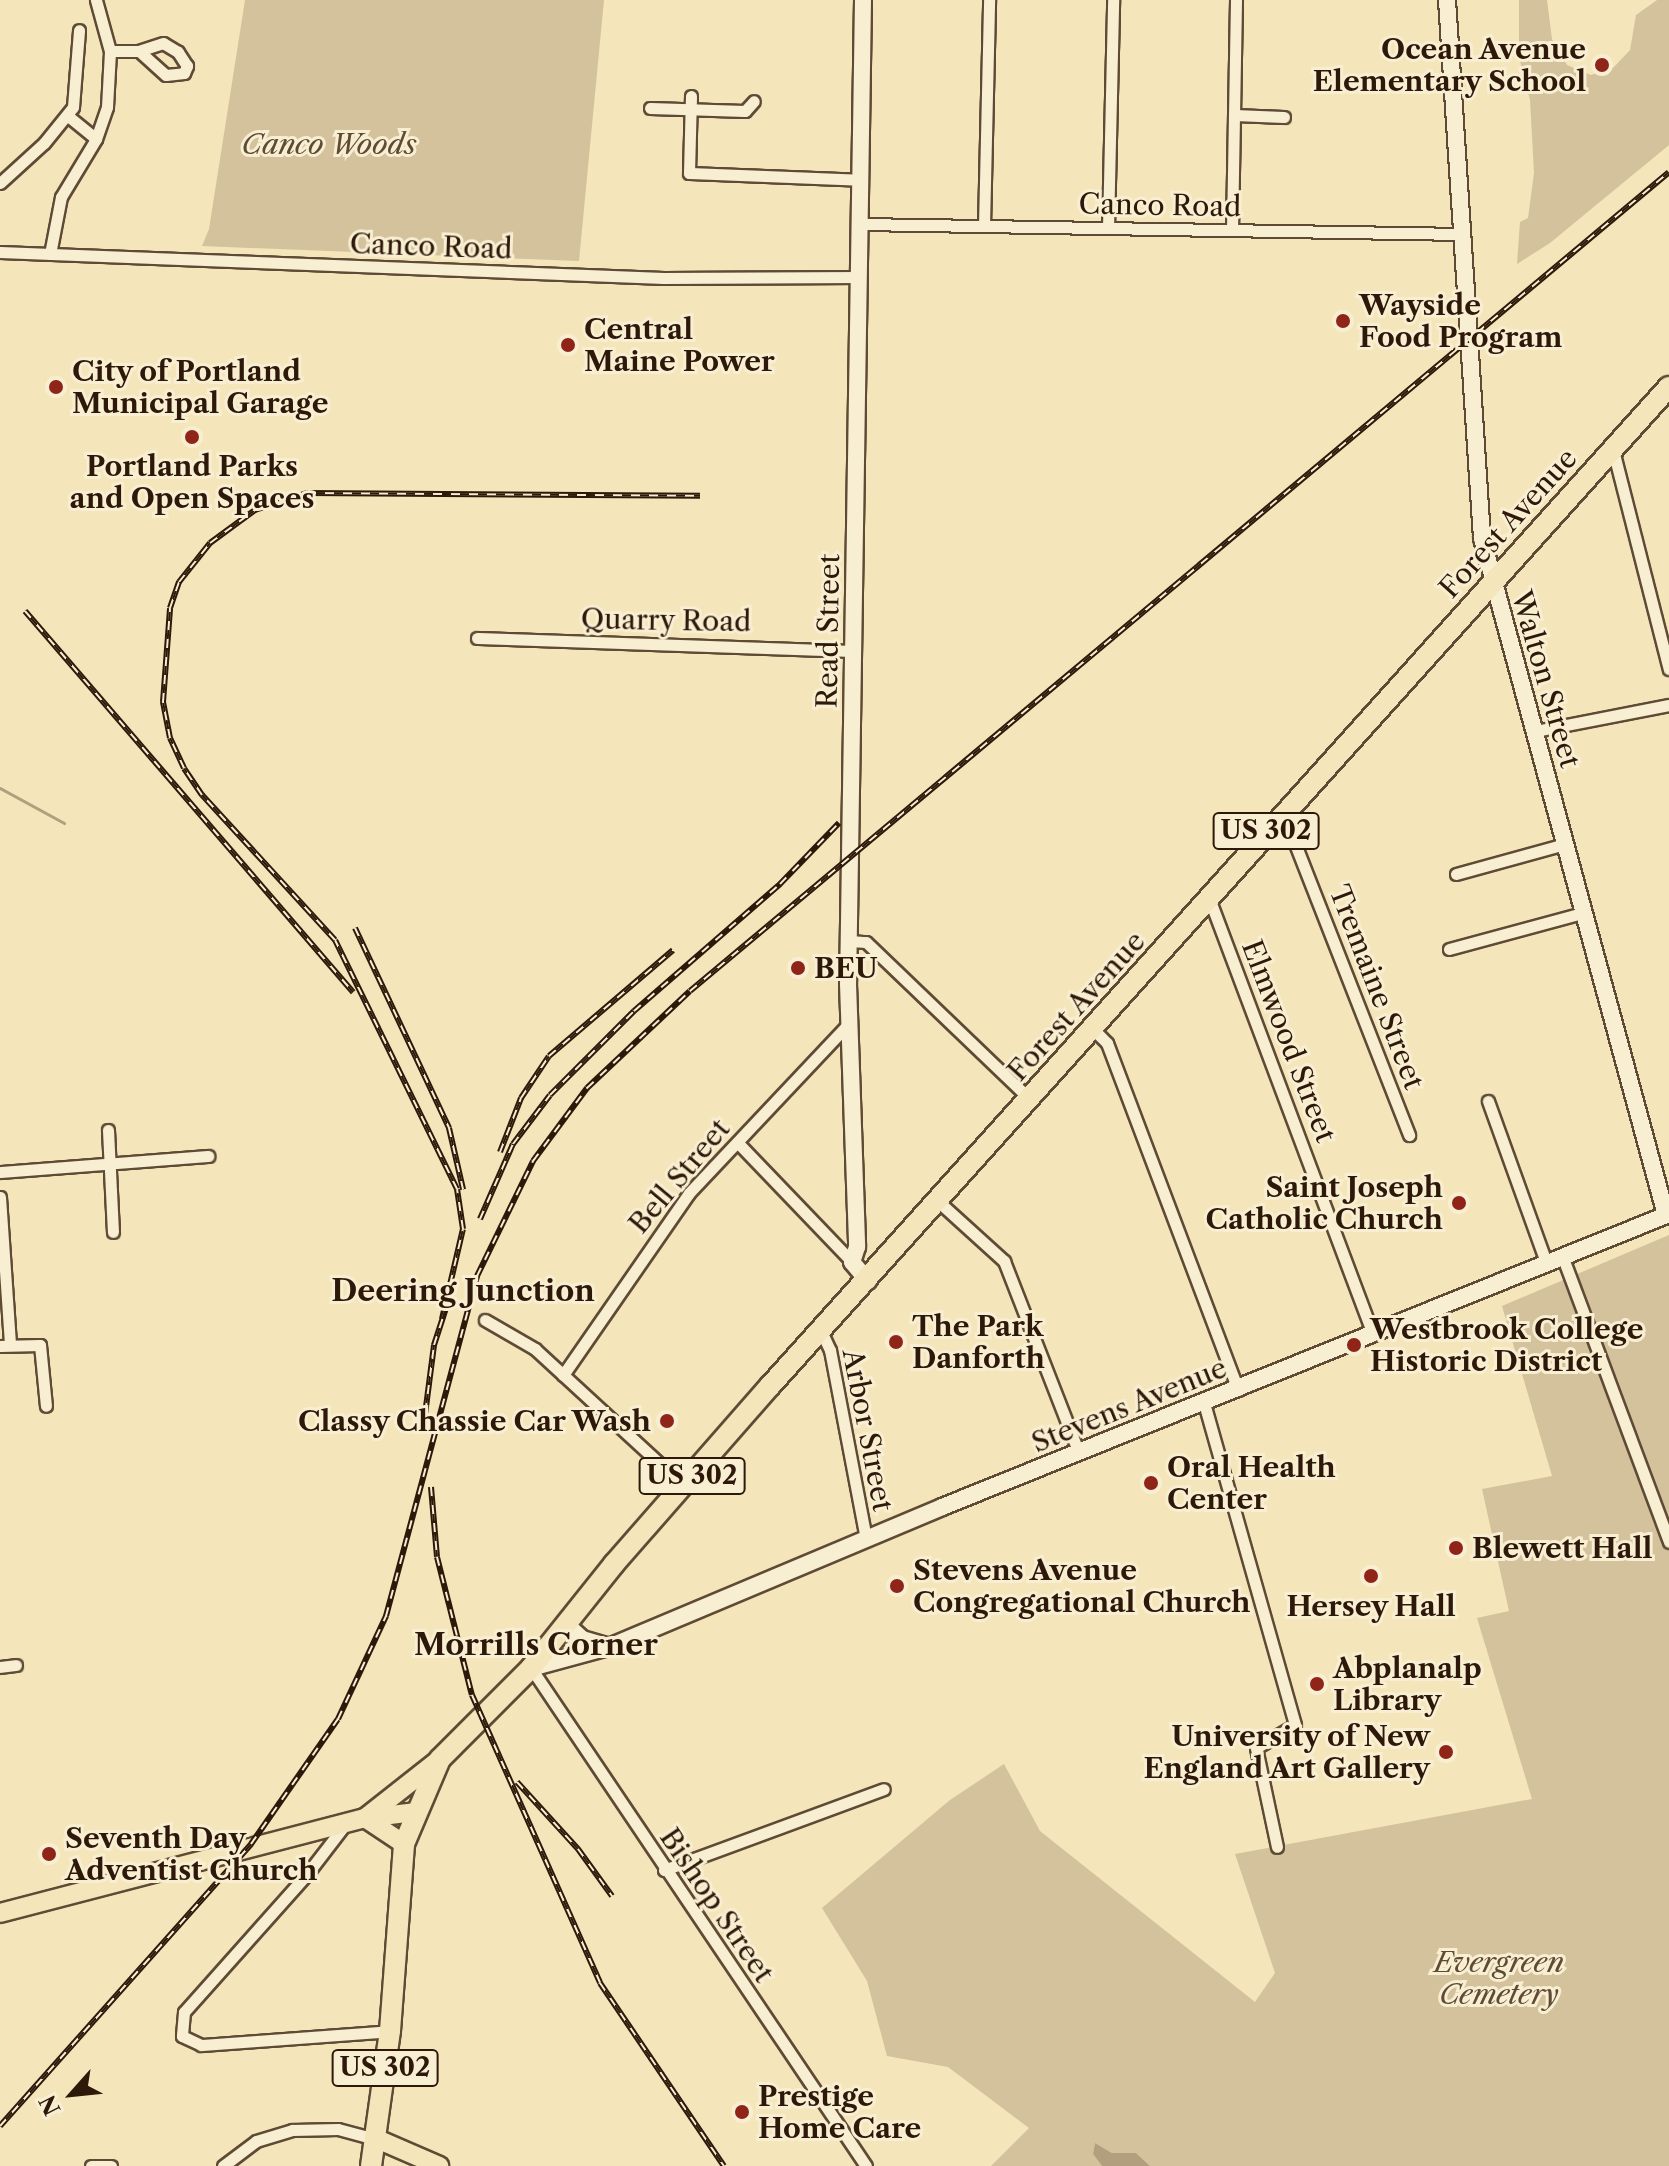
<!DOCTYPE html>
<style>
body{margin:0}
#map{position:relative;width:1669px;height:2166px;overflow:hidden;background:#f5e5ba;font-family:"Libre Caslon Text",serif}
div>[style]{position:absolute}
.green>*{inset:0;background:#d3c29c}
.water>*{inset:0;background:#b19f7e}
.stream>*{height:3px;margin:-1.5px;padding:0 1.5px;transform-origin:1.5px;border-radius:1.5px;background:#b19f7e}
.roads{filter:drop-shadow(2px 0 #5f4b35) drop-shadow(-2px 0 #5f4b35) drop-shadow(0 2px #5f4b35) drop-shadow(0 -2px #5f4b35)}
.street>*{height:11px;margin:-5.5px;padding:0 5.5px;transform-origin:5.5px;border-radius:5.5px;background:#f8eed2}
.secondary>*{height:16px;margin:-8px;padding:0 8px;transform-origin:8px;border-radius:8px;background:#f8eed2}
.primary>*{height:18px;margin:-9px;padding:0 9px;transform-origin:9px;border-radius:9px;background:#f5e5ba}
.highway>*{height:20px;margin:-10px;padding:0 10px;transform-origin:10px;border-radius:10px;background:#f5e5ba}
.rail>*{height:6px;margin-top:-3px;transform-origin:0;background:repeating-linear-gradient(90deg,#f8eed2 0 9px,#2d1809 0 18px);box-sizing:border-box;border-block:2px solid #2d1809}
.dots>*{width:22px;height:22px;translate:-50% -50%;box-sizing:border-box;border:4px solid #f8eed2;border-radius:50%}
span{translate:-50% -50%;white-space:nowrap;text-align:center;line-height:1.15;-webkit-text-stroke:6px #f8eed2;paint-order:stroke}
.shield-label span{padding:2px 6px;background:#f8eed2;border:2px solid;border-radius:6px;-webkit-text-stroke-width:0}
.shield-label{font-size:26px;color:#2d1809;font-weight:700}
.poi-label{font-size:28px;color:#2d1809;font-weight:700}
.right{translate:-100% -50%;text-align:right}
.left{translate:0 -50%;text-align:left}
.park-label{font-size:28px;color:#5f4b35;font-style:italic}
.street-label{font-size:28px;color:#2d1809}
.neighbourhood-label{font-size:30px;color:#2d1809;font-weight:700}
.north{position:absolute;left:32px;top:2054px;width:80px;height:80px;-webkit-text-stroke:6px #f8eed2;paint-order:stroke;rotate:243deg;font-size:22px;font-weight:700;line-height:32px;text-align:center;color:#2d1809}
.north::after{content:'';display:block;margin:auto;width:28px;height:36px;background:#2d1809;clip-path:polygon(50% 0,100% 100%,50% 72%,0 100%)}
</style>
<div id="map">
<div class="green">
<i style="clip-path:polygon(245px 0,604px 0,579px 261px,202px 246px,209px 229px)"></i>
<i style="clip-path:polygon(1519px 0,1547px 0,1552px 39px,1567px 65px,1591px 75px,1614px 67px,1630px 50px,1636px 15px,1657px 0,1669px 0,1669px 145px,1550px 243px,1517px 264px,1520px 222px,1528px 218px,1534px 173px,1530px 100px,1519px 57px)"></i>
<i style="clip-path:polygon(1669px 1235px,1669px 2166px,1150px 2166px,1136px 2153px,1112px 2153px,1095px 2143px,1093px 2154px,1102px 2166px,991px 2166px,1029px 2128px,948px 2067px,887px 2056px,867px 1981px,822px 1908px,950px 1800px,1004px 1764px,1040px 1831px,1255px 2002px,1275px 1973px,1235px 1854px,1532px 1799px,1477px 1618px,1509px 1611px,1482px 1489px,1552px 1476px,1502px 1306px)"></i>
</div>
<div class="water">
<i style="clip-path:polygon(1095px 2143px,1112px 2153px,1136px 2153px,1150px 2166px,1102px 2166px,1093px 2154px)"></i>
</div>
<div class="stream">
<i style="left:0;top:788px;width:73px;rotate:28.7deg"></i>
</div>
<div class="roads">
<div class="street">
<i style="left:110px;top:51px;width:29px"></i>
<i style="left:139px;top:51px;width:36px;rotate:42deg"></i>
<i style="left:166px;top:75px;width:18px;rotate:-6deg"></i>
<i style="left:184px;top:73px;width:8px;rotate:-67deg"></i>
<i style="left:187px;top:66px;width:17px;rotate:-123deg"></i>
<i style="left:178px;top:52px;width:17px;rotate:-149deg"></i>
<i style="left:163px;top:43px;width:25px;rotate:162deg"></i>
<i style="left:691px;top:96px;width:77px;rotate:91.5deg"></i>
<i style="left:689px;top:173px;width:171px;rotate:2.3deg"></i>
<i style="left:650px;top:108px;width:95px;rotate:1.8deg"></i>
<i style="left:745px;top:111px;width:13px;rotate:-48deg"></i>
<i style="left:1234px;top:115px;width:50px;rotate:2.3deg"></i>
<i style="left:68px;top:116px;width:36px;rotate:39deg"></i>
<i style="left:0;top:183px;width:59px;rotate:-42.3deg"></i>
<i style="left:44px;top:143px;width:46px;rotate:-51.1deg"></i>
<i style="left:73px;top:107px;width:77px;rotate:-85.5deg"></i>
<i style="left:860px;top:224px;width:600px;rotate:0.95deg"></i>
<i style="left:984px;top:226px;width:226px;rotate:-88.7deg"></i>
<i style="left:1108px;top:228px;width:228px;rotate:-88.7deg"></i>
<i style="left:1232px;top:230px;width:230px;rotate:-89deg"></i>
<i style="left:0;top:252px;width:664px;rotate:2.25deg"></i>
<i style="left:663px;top:278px;width:197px;rotate:-0.3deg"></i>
<i style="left:50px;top:254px;width:58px;rotate:-79.1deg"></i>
<i style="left:61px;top:197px;width:68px;rotate:-58.9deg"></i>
<i style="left:96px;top:139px;width:34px;rotate:-71deg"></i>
<i style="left:107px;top:107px;width:56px;rotate:-86.9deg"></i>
<i style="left:110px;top:51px;width:53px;rotate:-105.4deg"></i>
<i style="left:1613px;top:450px;width:226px;rotate:75.7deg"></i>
<i style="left:477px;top:638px;width:377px;rotate:2deg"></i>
<i style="left:1535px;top:731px;width:136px;rotate:-11deg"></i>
<i style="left:1283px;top:813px;width:346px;rotate:68.6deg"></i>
<i style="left:1456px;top:874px;width:113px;rotate:-15.4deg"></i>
<i style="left:1209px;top:898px;width:467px;rotate:69.4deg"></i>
<i style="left:850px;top:941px;width:16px;rotate:4deg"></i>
<i style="left:866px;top:942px;width:227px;rotate:43.8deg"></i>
<i style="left:1449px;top:949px;width:138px;rotate:-15.1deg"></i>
<i style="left:1093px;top:1029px;width:20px;rotate:45deg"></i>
<i style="left:1107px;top:1043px;width:371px;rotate:69.3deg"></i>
<i style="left:1488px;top:1101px;width:174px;rotate:70.2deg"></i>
<i style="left:108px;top:1130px;width:102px;rotate:87.2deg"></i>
<i style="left:738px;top:1143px;width:165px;rotate:46.2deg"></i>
<i style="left:0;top:1172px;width:209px;rotate:-4.4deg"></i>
<i style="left:0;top:1197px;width:148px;rotate:86.1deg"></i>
<i style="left:939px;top:1202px;width:88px;rotate:42.2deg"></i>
<i style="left:1004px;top:1261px;width:206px;rotate:68.7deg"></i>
<i style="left:1563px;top:1258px;width:303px;rotate:69.5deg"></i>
<i style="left:485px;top:1320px;width:58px;rotate:30.1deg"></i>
<i style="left:535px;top:1349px;width:202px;rotate:42.6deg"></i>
<i style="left:822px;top:1333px;width:19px;rotate:65deg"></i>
<i style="left:830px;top:1350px;width:191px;rotate:79.2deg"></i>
<i style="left:0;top:1346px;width:40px;rotate:-1.4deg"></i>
<i style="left:40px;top:1345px;width:61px;rotate:84.4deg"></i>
<i style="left:563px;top:1375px;width:221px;rotate:-55.3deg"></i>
<i style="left:689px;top:1193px;width:233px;rotate:-46.7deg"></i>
<i style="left:1204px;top:1403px;width:335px;rotate:74.2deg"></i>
<i style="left:1295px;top:1725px;width:45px;rotate:149.5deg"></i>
<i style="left:1256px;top:1748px;width:101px;rotate:78deg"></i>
<i style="left:0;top:1667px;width:16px;rotate:-7deg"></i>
<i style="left:531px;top:1668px;width:600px;rotate:56.07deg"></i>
<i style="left:347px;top:1822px;width:66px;rotate:127.6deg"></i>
<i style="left:307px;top:1874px;width:185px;rotate:131.7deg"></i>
<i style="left:184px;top:2012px;width:24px;rotate:95deg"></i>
<i style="left:182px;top:2036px;width:21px;rotate:25deg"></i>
<i style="left:201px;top:2045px;width:190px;rotate:-4.2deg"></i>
<i style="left:664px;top:1870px;width:234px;rotate:-20.2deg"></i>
<i style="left:91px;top:2166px;width:20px"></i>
<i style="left:223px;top:2166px;width:41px;rotate:-37.1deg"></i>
<i style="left:256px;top:2141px;width:38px;rotate:-17deg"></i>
<i style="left:292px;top:2130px;width:46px;rotate:-1.2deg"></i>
<i style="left:338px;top:2129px;width:39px;rotate:15deg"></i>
</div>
<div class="secondary">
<i style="left:863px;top:0;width:984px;rotate:90.87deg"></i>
<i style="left:848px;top:984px;width:263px;rotate:88deg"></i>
<i style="left:857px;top:1247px;width:16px;rotate:108deg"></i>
<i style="left:852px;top:1262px;width:25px;rotate:50deg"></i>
<i style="left:1447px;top:0;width:539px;rotate:86.28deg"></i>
<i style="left:1482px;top:538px;width:702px;rotate:74.8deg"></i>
<i style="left:565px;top:1623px;width:23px;rotate:43deg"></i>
<i style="left:582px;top:1639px;width:26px;rotate:16deg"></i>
<i style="left:531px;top:1668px;width:81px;rotate:-15.1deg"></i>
<i style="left:609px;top:1647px;width:361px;rotate:-22.8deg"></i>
<i style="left:942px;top:1507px;width:784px;rotate:-21.95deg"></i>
</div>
<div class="primary">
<i style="left:365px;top:1818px;width:50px;rotate:-6.8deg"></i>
<i style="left:365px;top:1818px;width:47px;rotate:33.7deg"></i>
<i style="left:0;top:1913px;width:377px;rotate:-14.6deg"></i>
<i style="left:365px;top:1818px;width:95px;rotate:-38.2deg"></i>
<i style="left:377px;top:2139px;width:68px;rotate:23.5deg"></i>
</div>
<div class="highway">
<i style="left:371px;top:2166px;width:136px;rotate:-82deg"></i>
<i style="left:390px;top:2031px;width:188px;rotate:-85.7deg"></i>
<i style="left:404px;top:1844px;width:92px;rotate:-67deg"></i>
<i style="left:440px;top:1759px;width:129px;rotate:-45deg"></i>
<i style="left:531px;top:1668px;width:133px;rotate:-51.4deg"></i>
<i style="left:614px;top:1564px;width:237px;rotate:-48.8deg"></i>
<i style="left:770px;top:1386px;width:1344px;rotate:-48.02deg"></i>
</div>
</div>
<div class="rail">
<i style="left:25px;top:611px;width:503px;rotate:49.28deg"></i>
<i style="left:355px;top:928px;width:221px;rotate:64.8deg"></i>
<i style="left:449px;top:1128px;width:63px;rotate:77.1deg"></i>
<i style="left:500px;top:1152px;width:58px;rotate:-68.7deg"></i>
<i style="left:521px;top:1098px;width:50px;rotate:-56.3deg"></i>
<i style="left:549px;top:1056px;width:163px;rotate:-40.5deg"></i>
<i style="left:480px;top:1219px;width:82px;rotate:-66.3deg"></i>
<i style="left:513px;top:1144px;width:61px;rotate:-52.9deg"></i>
<i style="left:550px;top:1095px;width:119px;rotate:-45deg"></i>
<i style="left:634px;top:1011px;width:194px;rotate:-41deg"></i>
<i style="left:780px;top:884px;width:85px;rotate:-46deg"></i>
<i style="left:442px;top:1319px;width:92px;rotate:-76.9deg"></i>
<i style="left:463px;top:1229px;width:40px;rotate:-98.5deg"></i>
<i style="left:457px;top:1189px;width:277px;rotate:-116.1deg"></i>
<i style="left:335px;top:940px;width:197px;rotate:-132.5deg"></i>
<i style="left:202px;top:795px;width:32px;rotate:-124deg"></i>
<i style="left:184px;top:768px;width:33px;rotate:-115deg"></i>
<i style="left:170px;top:738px;width:37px;rotate:-101deg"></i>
<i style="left:163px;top:702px;width:94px;rotate:-85.7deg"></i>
<i style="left:170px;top:608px;width:28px;rotate:-71deg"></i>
<i style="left:179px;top:582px;width:50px;rotate:-51.5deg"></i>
<i style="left:210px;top:543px;width:56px;rotate:-36.3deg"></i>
<i style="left:255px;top:510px;width:55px;rotate:-18.1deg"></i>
<i style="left:307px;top:493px;width:393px;rotate:0.4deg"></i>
<i style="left:423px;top:1430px;width:86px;rotate:-82.6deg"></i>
<i style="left:434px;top:1345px;width:38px;rotate:-72deg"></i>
<i style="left:431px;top:1487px;width:70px;rotate:85.1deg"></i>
<i style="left:437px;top:1557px;width:142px;rotate:75.8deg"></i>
<i style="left:472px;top:1695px;width:315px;rotate:66deg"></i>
<i style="left:600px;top:1983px;width:221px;rotate:55.9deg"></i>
<i style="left:517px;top:1782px;width:91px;rotate:47.7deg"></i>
<i style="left:578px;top:1849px;width:58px;rotate:54.1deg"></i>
<i style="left:0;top:2126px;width:378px;rotate:-48.3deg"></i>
<i style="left:251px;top:1844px;width:152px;rotate:-55.2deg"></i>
<i style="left:338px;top:1719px;width:114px;rotate:-65deg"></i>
<i style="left:386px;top:1616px;width:352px;rotate:-75deg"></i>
<i style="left:477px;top:1276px;width:128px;rotate:-64deg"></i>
<i style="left:533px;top:1161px;width:91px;rotate:-53.5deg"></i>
<i style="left:587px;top:1088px;width:141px;rotate:-43.3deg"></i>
<i style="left:690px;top:991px;width:1276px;rotate:-39.91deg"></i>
</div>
<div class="dots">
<i style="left:1602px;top:65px;background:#8f2418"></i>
<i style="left:1343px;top:321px;background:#8f2418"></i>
<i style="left:568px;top:345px;background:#8f2418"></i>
<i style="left:56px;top:387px;background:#8f2418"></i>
<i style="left:192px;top:437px;background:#8f2418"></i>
<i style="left:798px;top:968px;background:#8f2418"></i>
<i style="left:1459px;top:1203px;background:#8f2418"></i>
<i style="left:896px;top:1342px;background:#8f2418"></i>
<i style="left:1354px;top:1345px;background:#8f2418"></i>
<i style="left:667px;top:1421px;background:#8f2418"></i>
<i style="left:1151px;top:1483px;background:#8f2418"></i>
<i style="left:1456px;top:1548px;background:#8f2418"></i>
<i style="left:1371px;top:1576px;background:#8f2418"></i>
<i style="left:897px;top:1586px;background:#8f2418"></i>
<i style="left:1317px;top:1684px;background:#8f2418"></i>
<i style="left:1446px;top:1752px;background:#8f2418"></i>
<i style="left:49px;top:1854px;background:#8f2418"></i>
<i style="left:742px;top:2112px;background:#8f2418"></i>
</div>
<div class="shield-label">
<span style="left:1266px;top:831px">US 302</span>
<span style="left:692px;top:1476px">US 302</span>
<span style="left:385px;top:2068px">US 302</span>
</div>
<div class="poi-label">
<span class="right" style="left:1586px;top:65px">Ocean Avenue<br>Elementary School</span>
<span class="left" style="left:1359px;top:321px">Wayside<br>Food Program</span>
<span class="left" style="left:584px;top:345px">Central<br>Maine Power</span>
<span class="left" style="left:72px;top:387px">City of Portland<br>Municipal Garage</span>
<span style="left:192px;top:482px">Portland Parks<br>and Open Spaces</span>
<span class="left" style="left:814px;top:968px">BEU</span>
<span class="right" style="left:1443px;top:1203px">Saint Joseph<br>Catholic Church</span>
<span class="left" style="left:912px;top:1342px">The Park<br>Danforth</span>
<span class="left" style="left:1370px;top:1345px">Westbrook College<br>Historic District</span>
<span class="right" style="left:651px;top:1421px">Classy Chassie Car Wash</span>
<span class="left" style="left:1167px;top:1483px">Oral Health<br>Center</span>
<span class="left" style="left:1472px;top:1548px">Blewett Hall</span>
<span class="left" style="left:913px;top:1586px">Stevens Avenue<br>Congregational Church</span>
<span style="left:1371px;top:1606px">Hersey Hall</span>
<span class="left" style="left:1333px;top:1684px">Abplanalp<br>Library</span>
<span class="right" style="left:1430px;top:1752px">University of New<br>England Art Gallery</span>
<span class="left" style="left:65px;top:1854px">Seventh Day<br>Adventist Church</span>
<span class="left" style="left:758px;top:2112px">Prestige<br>Home Care</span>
</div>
<div class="park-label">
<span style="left:329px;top:144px">Canco Woods</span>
<span style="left:1499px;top:1978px">Evergreen<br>Cemetery</span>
</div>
<div class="street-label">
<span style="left:1160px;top:205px;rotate:1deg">Canco Road</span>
<span style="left:431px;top:246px;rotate:2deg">Canco Road</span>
<span style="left:1508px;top:523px;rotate:-48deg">Forest Avenue</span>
<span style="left:666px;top:620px;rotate:1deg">Quarry Road</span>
<span style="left:828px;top:631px;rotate:-89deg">Read Street</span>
<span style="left:1546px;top:679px;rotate:74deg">Walton Street</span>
<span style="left:1377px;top:987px;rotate:69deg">Tremaine Street</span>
<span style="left:1076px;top:1006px;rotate:-48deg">Forest Avenue</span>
<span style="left:1289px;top:1041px;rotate:69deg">Elmwood Street</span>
<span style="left:679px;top:1176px;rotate:-50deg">Bell Street</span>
<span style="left:1129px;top:1405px;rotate:-22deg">Stevens Avenue</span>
<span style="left:868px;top:1430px;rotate:79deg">Arbor Street</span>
<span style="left:717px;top:1905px;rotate:56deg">Bishop Street</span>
</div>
<div class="neighbourhood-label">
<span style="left:463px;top:1291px">Deering Junction</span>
<span style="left:536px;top:1645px">Morrills Corner</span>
</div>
<div class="north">N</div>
</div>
